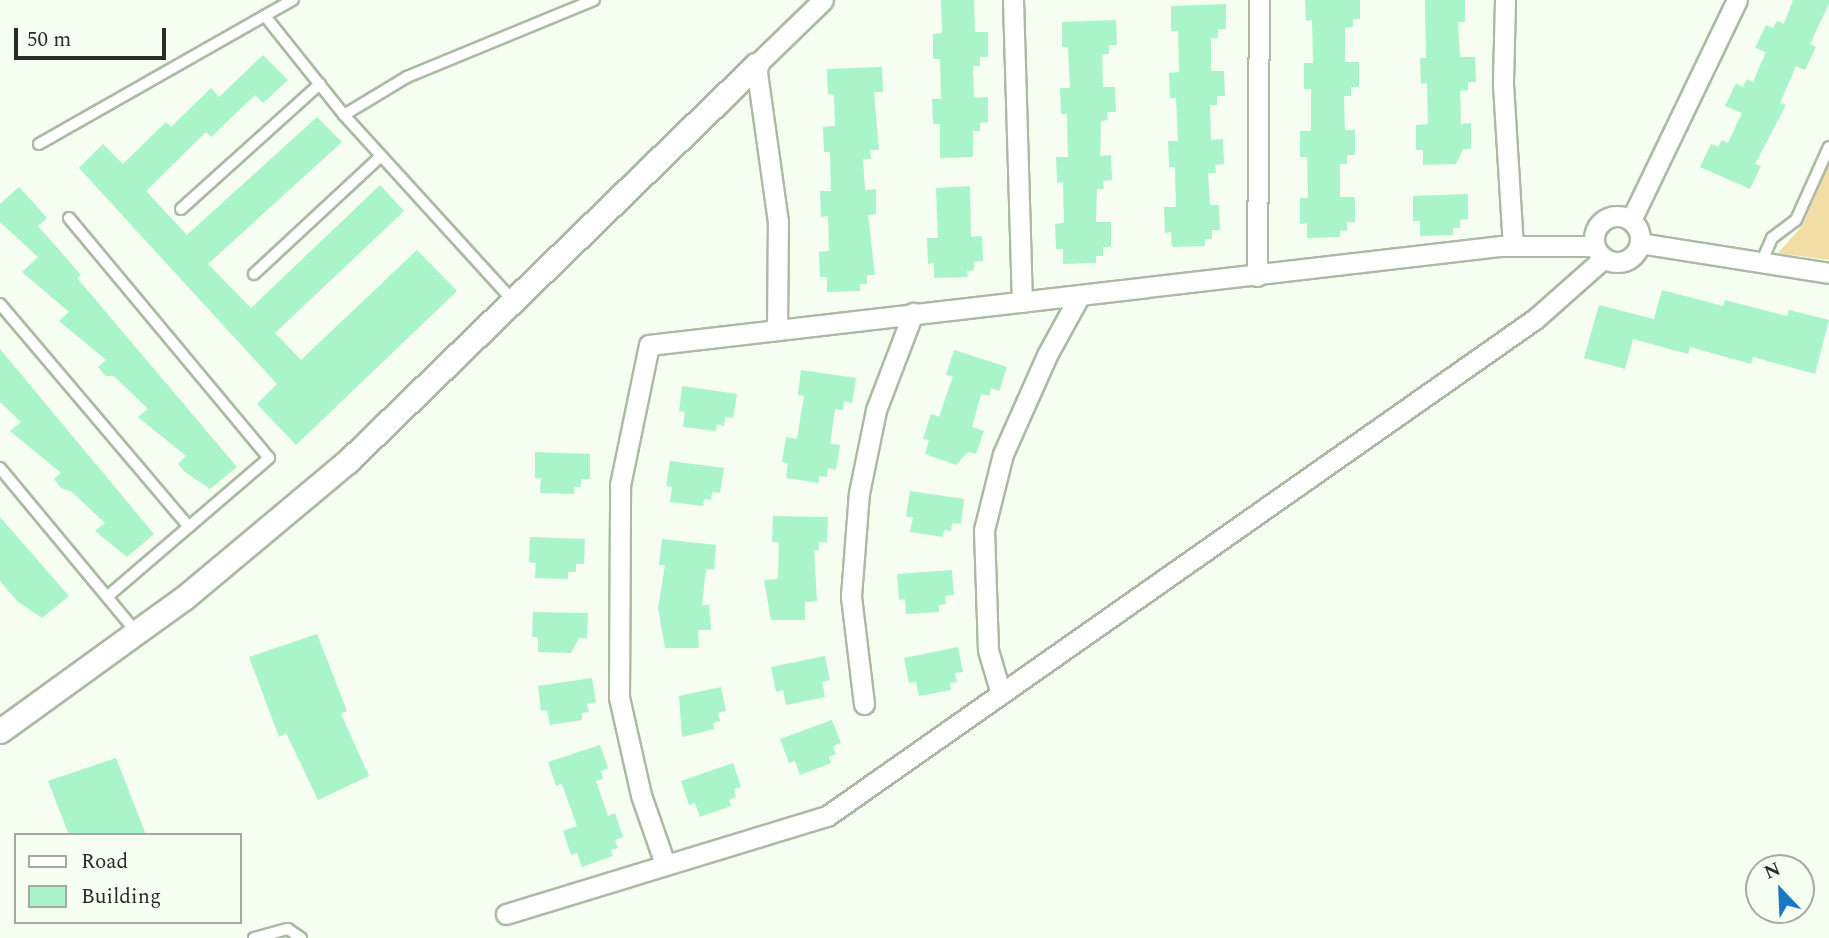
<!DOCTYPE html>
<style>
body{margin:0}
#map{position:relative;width:1829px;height:938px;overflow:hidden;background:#f5fef0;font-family:Spectral,serif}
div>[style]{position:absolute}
.green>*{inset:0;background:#f3dda6}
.building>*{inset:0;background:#a9f4c8}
.roads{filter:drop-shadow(2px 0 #abbaa4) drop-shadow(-2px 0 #abbaa4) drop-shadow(0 2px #abbaa4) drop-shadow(0 -2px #abbaa4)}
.service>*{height:10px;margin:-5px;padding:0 5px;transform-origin:5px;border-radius:5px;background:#fff}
.minor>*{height:19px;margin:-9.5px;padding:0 9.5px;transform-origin:9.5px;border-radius:9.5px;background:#fff}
.minor>.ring{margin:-9.5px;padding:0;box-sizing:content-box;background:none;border:19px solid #fff;border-radius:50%}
.tertiary>*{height:23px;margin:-11.5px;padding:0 11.5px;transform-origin:11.5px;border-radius:11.5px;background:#fff}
span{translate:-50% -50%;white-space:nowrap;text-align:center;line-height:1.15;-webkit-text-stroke:5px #f5fef0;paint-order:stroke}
.legend{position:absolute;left:14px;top:833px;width:228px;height:91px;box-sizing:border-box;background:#f5fef0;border:2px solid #a3ab9f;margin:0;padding:9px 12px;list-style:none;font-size:21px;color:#282e25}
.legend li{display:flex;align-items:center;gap:14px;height:35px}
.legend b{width:35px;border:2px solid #a3ab9f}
.north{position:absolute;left:1745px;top:854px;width:70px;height:70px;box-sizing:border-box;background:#f5fef0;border:2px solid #a3ab9f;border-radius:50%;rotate:337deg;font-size:19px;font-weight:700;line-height:28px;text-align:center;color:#282e25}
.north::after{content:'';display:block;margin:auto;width:24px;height:32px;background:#1a77c4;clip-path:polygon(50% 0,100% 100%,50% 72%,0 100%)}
.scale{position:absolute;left:14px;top:28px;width:152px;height:32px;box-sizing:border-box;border:4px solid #282e25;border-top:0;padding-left:9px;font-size:21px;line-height:24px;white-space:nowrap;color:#282e25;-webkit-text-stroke:5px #f5fef0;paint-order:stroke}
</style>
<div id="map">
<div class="green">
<i style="clip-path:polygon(1829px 164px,1829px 260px,1778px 253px,1802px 226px)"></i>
</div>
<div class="building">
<i style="clip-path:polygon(941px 0,974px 0,975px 32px,988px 32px,988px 57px,980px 57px,980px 66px,973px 66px,974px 98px,988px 97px,988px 122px,980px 123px,980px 131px,973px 131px,973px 157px,940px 158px,940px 124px,933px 124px,932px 99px,941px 99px,940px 59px,933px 59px,933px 34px,942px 33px)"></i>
<i style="clip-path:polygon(1305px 0,1360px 0,1360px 19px,1353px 19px,1353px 27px,1345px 28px,1345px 62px,1359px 62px,1359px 87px,1351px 87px,1351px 96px,1344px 96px,1345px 130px,1355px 130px,1355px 155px,1347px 155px,1347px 164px,1340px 164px,1340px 197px,1355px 197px,1355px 222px,1347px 222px,1347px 231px,1340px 230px,1340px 237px,1307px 238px,1307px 223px,1300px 224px,1300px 198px,1308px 198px,1307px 157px,1300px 157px,1300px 131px,1311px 131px,1311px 89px,1304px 89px,1304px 63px,1313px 63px,1312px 20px,1306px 21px)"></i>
<i style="clip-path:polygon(1425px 0,1465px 0,1465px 22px,1458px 22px,1460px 57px,1475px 57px,1476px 82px,1468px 82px,1468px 90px,1460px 91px,1461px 124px,1471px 123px,1471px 149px,1463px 149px,1456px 164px,1423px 165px,1423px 150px,1416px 150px,1416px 125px,1428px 124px,1427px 83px,1421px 84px,1420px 58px,1426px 58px)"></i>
<i style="clip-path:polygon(1793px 0,1829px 0,1829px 4px,1810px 44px,1816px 47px,1805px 70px,1796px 66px,1780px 103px,1786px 105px,1755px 164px,1761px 166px,1750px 189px,1700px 167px,1711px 144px,1718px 147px,1722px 140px,1728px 143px,1742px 113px,1725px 106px,1736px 83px,1743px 87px,1747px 79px,1753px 82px,1766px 52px,1755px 48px,1766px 25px,1773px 28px,1777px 21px,1784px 24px)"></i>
<i style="clip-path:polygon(1226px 4px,1226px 29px,1218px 29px,1218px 38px,1211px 38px,1211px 71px,1224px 71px,1225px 96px,1217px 96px,1217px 105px,1210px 105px,1211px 140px,1223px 139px,1224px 164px,1215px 165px,1216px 173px,1208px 173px,1210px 205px,1219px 205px,1220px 230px,1212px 230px,1212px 239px,1205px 239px,1205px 246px,1172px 247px,1171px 232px,1165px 233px,1164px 207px,1176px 207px,1175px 167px,1169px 167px,1168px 141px,1178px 141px,1176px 98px,1170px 98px,1169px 73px,1179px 72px,1178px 31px,1171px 31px,1171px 6px)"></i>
<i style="clip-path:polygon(1116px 20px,1117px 45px,1109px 45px,1109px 54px,1102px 54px,1103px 87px,1115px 87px,1116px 112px,1107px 112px,1108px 120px,1101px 121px,1100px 156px,1111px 155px,1112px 180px,1103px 181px,1104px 189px,1097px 189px,1096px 222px,1111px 222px,1111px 247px,1103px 247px,1103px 256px,1096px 256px,1096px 263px,1063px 264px,1063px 249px,1056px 249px,1055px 224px,1064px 223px,1063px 182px,1057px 183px,1056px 157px,1068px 157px,1067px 114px,1061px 114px,1060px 88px,1070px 88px,1068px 47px,1062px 47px,1062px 22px)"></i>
<i style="clip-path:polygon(263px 55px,288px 80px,263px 103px,255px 95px,211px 137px,206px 132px,146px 191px,187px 235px,317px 117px,342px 142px,208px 264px,251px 308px,380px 185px,404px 211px,275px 333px,301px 360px,417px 250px,457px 291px,296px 445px,257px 404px,277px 384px,79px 168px,103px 144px,123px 164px,166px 122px,171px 127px,211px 88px,219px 97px)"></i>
<i style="clip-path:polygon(882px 67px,883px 92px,874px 92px,879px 150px,870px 150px,871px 159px,863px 159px,865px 190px,876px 189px,876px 214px,868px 215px,875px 275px,867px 275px,867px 284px,860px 284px,860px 291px,827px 292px,827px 277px,820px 277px,819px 252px,829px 251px,828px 216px,821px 217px,820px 191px,831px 191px,830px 152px,824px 152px,823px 127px,835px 126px,834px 94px,828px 94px,827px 69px)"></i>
<i style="clip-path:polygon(970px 186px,971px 237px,982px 236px,983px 261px,974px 262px,974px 270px,967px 271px,968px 277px,934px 278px,934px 263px,928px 264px,927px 238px,938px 238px,936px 188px)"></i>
<i style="clip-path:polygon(19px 187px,47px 218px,38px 226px,81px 275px,77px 278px,237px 467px,210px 489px,185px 472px,178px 464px,186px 456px,138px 417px,148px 409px,114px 376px,106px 376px,98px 367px,106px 360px,59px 321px,69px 312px,22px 272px,38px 257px,0 222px,0 204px)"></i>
<i style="clip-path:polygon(1468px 194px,1468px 219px,1460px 220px,1460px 228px,1453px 228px,1453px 235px,1420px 236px,1420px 221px,1413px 221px,1413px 196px)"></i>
<i style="clip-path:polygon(1662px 290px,1723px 306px,1725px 300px,1787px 316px,1789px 310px,1829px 320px,1815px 374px,1753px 357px,1751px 364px,1690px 347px,1688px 354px,1633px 339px,1625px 369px,1584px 358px,1599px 305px,1654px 319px)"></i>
<i style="clip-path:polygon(0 349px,154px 534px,127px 557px,95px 531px,105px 523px,72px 492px,61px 488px,54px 479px,61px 473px,10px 431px,21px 422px,0 402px)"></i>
<i style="clip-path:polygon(954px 350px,1007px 367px,999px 391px,991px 388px,989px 396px,981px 394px,972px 427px,984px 431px,976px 454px,968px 452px,956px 465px,925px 454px,929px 440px,923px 439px,931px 414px,939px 417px,953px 376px,946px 375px)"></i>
<i style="clip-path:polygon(801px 370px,856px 378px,852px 403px,844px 401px,843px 410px,835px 409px,830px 444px,840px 445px,836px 470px,828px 468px,827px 477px,819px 476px,819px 483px,786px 478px,788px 463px,782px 462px,786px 437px,797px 439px,804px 396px,798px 395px)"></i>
<i style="clip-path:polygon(682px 386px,737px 394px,733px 418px,725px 417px,724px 426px,717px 424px,716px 431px,683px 427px,685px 412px,679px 411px)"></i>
<i style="clip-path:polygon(535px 452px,590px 454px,590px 479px,581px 479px,581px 487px,574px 487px,574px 494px,540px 493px,541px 478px,535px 478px)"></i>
<i style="clip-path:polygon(670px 461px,724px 468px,720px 493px,712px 492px,711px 500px,704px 499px,703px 506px,670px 502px,672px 487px,666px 486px)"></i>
<i style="clip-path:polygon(910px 491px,964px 499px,961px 524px,952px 523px,951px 531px,944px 530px,943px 537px,910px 532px,913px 517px,906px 517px)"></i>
<i style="clip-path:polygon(773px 516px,828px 517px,827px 542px,819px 542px,819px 550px,814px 550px,817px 601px,805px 602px,805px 620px,771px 620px,764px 580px,778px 579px,779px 542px,772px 542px)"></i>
<i style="clip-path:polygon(0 517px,69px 596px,42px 618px,17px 601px,0 581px)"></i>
<i style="clip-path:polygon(530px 537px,585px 539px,584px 564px,576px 564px,576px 572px,568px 572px,568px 579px,535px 578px,536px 563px,529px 562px)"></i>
<i style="clip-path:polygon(662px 539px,716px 545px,714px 570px,706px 569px,702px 605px,709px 605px,711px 630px,698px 630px,699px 648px,665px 648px,658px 608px,665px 565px,659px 565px)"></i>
<i style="clip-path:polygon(952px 570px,954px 595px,945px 596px,946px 604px,939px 605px,939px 612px,906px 614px,905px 599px,899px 600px,897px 574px)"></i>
<i style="clip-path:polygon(533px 612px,588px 613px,587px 638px,579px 638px,571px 653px,538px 652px,538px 637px,532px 637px)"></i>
<i style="clip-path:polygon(317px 634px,347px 711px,341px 714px,369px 776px,318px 800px,286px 733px,279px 737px,249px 657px)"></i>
<i style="clip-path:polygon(958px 647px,963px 672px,955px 673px,957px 682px,950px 683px,951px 690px,919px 696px,916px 682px,909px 683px,904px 658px)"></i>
<i style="clip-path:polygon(825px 656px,830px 680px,822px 682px,825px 697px,786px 705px,783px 690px,776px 692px,771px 667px)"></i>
<i style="clip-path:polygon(592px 678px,596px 702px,587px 704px,589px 712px,582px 713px,582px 720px,550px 725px,547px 710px,541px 711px,538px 686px)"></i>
<i style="clip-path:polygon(721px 687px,726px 711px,718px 713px,720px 721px,713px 723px,714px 729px,682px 737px,679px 696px)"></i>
<i style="clip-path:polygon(832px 720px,841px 743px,833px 746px,836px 754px,829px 757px,831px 763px,800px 775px,795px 761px,789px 763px,780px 739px)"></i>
<i style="clip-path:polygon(600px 745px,608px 768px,601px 771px,603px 779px,596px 781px,608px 816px,615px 813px,623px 837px,615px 840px,618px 848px,611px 850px,613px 856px,582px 867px,577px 853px,571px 855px,563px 831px,577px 826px,562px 784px,556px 786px,548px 762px)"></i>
<i style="clip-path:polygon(116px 758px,146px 835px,69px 835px,48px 781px)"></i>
<i style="clip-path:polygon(733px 763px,741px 787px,734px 789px,736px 797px,729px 800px,731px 806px,700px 817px,695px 803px,689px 805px,681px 781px)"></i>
</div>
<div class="roads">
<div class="service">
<i style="left:265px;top:16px;width:127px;rotate:51.4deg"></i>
<i style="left:344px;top:115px;width:251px;rotate:47.7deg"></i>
<i style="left:344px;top:115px;width:74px;rotate:-31.1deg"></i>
<i style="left:407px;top:77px;width:202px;rotate:-22.4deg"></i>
<i style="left:39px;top:144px;width:292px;rotate:-29.6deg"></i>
<i style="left:181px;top:209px;width:187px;rotate:-42deg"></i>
<i style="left:69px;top:218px;width:312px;rotate:50.2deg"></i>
<i style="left:269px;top:458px;width:213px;rotate:139.4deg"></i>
<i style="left:1761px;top:263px;width:27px;rotate:-66deg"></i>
<i style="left:1772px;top:238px;width:30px;rotate:-37deg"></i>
<i style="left:1796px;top:220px;width:80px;rotate:-65.7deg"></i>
<i style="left:254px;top:274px;width:173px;rotate:-42.9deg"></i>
<i style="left:0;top:304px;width:292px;rotate:49.7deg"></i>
<i style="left:0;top:468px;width:213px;rotate:50.3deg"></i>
<i style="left:254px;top:938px;width:35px;rotate:-15deg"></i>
<i style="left:288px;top:929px;width:16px;rotate:35deg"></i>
</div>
<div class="minor">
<i style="left:1013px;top:0;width:302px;rotate:88.3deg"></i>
<i style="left:1505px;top:0;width:84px;rotate:91.4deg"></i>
<i style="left:1503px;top:84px;width:162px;rotate:86.5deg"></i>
<i class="ring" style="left:1594px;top:216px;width:27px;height:27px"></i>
<i style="left:1631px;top:220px;width:244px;rotate:-64.3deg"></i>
<i style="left:1640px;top:243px;width:191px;rotate:9deg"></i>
<i style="left:1257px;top:276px;width:276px;rotate:-89.6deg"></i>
<i style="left:777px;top:330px;width:108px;rotate:-89.5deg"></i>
<i style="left:778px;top:222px;width:159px;rotate:-98deg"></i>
<i style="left:756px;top:65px;width:93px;rotate:-44.1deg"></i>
<i style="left:1001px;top:694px;width:46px;rotate:-106.5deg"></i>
<i style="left:988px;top:650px;width:120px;rotate:-91.9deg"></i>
<i style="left:984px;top:530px;width:78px;rotate:-76deg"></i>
<i style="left:1003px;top:454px;width:108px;rotate:-66deg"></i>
<i style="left:1047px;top:355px;width:68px;rotate:-61.2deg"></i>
<i style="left:864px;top:704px;width:109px;rotate:-96.9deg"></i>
<i style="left:851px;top:596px;width:103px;rotate:-85.6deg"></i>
<i style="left:859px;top:493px;width:85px;rotate:-78.4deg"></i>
<i style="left:876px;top:410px;width:104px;rotate:-69.1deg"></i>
<i style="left:665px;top:864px;width:73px;rotate:-109.2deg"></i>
<i style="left:641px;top:795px;width:100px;rotate:-102.7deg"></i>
<i style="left:619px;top:697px;width:212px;rotate:-89.7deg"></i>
<i style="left:620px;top:485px;width:143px;rotate:-78.3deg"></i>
<i style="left:649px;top:345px;width:858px;rotate:-6.63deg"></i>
<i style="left:1501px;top:246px;width:93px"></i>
<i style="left:506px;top:914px;width:336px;rotate:-17deg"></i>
<i style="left:827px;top:816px;width:865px;rotate:-35.07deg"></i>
<i style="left:1535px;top:319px;width:92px;rotate:-41.5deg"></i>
</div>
<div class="tertiary">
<i style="left:0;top:731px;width:227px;rotate:-35.9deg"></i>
<i style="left:184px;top:598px;width:214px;rotate:-39.9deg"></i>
<i style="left:348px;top:461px;width:569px;rotate:-44.14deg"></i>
</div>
</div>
<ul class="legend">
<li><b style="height:9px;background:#fff"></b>Road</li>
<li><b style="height:19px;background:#a9f4c8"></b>Building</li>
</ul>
<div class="north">N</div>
<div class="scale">50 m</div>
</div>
